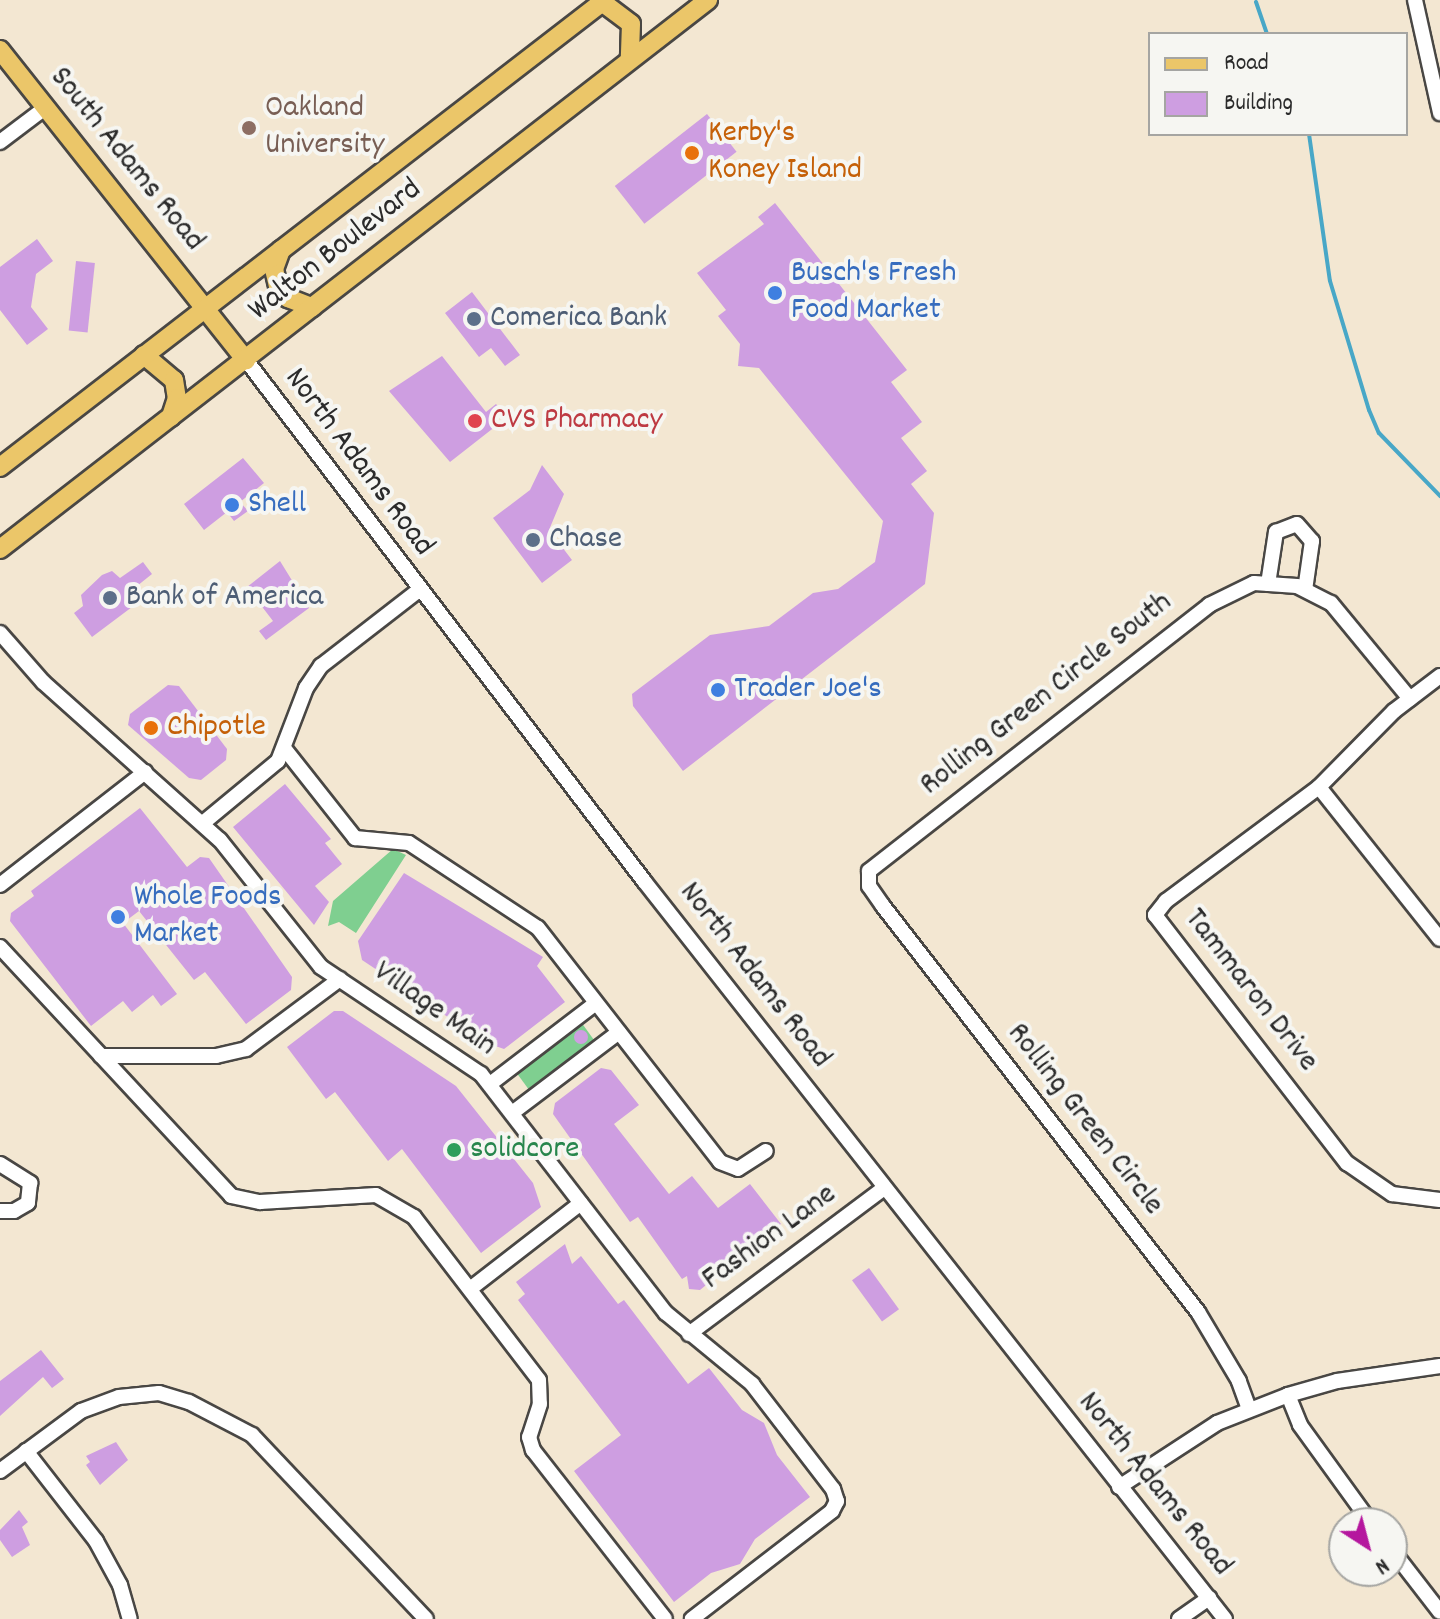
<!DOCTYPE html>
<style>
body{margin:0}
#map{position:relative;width:1440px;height:1619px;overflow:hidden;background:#f3e7d2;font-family:Dekko,sans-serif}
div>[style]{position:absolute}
.green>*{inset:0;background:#7fcf90;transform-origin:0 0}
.stream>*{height:4px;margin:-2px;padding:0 2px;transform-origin:2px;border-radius:2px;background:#48a7c7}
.building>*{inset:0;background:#ce9ee1;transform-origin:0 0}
.round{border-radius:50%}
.roads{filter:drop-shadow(2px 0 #494744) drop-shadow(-2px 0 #494744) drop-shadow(0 2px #494744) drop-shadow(0 -2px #494744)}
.minor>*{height:14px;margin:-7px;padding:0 7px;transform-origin:7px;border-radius:7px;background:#fff}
.major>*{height:18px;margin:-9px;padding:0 9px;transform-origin:9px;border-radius:9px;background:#ebc669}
.dots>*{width:22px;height:22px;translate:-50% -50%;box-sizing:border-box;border:4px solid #f6f6f2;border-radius:50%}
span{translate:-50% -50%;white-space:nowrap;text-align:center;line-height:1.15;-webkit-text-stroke:8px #f6f6f2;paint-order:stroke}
.education-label{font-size:32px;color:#785e54}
.left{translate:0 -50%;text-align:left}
.food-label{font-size:32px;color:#c56008}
.street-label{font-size:32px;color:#2b2b2b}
.shop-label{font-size:32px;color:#366cbe}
.service-label{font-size:32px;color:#4e5e75}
.health-label{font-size:32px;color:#be3a42}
.leisure-label{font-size:32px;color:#27864d}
.legend{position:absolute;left:1148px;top:32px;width:260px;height:104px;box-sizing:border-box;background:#f6f6f2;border:2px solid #a5a5a2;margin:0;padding:10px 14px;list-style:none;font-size:24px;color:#2b2b2b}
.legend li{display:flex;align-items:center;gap:16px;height:40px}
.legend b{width:40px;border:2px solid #a5a5a2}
.north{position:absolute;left:1328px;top:1507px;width:80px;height:80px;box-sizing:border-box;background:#f6f6f2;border:2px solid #a5a5a2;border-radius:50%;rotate:144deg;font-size:22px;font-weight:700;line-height:32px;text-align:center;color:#2b2b2b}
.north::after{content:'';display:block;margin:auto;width:28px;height:36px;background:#b5179e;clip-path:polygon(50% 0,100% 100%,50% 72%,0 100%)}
</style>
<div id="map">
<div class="green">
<i style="clip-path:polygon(393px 849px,406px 855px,356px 933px,339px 922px,328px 926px,333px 901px)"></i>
<i style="left:581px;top:1022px;width:24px;height:82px;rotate:54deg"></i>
</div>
<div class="stream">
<i style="left:1256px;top:2px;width:34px;rotate:71deg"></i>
<i style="left:1309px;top:134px;width:148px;rotate:81.9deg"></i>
<i style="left:1330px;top:281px;width:135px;rotate:73.2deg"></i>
<i style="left:1369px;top:410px;width:25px;rotate:67deg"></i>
<i style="left:1379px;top:433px;width:88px;rotate:45.9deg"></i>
</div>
<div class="building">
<i style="left:707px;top:114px;width:48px;height:117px;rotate:52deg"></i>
<i style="clip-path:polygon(775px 203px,907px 370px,891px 382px,922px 422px,901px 438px,927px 471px,911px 484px,934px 513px,925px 584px,683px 771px,633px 706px,632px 694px,710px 635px,769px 626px,813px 593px,838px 589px,875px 562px,883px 521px,759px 368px,738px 366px,740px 344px,718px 316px,726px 310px,697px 273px,764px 224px,758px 217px)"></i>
<i style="clip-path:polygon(37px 239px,53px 261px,36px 274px,31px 307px,48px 329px,27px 345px,0 310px,0 267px)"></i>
<i style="left:76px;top:261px;width:19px;height:70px;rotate:6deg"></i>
<i style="clip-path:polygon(472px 292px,520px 355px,505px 366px,491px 348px,479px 357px,445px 313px)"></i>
<i style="clip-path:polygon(442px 356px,486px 412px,496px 404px,504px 413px,493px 421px,496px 426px,450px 462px,389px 391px)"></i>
<i style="clip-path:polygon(243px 458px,264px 483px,240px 502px,248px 511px,234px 521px,227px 512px,204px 530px,184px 504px)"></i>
<i style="clip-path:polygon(542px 465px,564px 494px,549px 530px,572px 560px,542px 583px,493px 518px,530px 490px)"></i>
<i style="clip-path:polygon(280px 561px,309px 608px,266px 640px,259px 631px,273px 621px,247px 587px)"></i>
<i style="clip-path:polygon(143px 562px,152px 574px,132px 590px,140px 601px,92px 637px,74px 613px,83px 606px,81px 595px,102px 575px,112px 571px,120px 578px)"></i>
<i style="clip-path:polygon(168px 685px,179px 686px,227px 749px,226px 760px,201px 780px,189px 778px,128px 725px,130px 714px)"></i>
<i style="clip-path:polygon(285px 784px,331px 839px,325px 843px,342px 864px,315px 886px,329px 902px,314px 925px,233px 827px)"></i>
<i style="clip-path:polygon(140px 808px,187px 867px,200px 857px,209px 858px,292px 977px,291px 990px,246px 1024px,205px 972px,194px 980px,139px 911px,123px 923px,177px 994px,161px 1006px,153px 995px,132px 1012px,123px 1001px,91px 1026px,10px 921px,11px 913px,34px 896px,31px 891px)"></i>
<i style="clip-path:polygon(404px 873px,543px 957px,537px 966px,565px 1002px,504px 1049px,487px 1043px,362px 960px,358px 941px)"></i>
<i style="clip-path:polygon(334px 1011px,343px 1011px,456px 1086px,533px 1183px,541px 1207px,481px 1253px,402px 1149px,388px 1161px,335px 1092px,326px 1099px,287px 1047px)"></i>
<i class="round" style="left:574px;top:1030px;width:14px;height:14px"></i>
<i style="clip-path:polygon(601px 1068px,611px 1070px,639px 1105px,614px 1124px,669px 1194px,692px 1176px,718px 1208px,750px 1184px,781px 1224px,700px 1290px,689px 1289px,687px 1276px,682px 1279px,638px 1217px,630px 1222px,553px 1114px,555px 1103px)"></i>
<i style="clip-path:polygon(565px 1244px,572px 1264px,581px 1256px,618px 1304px,624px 1300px,688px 1384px,709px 1368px,742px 1410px,764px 1423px,777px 1455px,810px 1497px,755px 1539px,740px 1564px,711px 1573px,674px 1602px,574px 1471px,621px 1435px,518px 1300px,525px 1294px,516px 1282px)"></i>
<i style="left:869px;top:1268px;width:51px;height:21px;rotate:54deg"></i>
<i style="clip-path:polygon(41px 1350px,64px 1379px,52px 1388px,43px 1377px,0 1416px,0 1381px)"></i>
<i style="clip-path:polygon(116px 1442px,128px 1460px,100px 1485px,86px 1465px,90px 1462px,86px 1456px)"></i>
<i style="clip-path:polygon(19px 1510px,28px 1522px,22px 1527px,30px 1545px,12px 1557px,0 1540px,0 1530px)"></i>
</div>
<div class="roads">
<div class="minor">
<i style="left:1415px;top:0;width:116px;rotate:77.5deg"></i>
<i style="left:0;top:142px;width:56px;rotate:-37.1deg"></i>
<i style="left:246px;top:360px;width:656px;rotate:52.62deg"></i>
<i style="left:644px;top:881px;width:939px;rotate:51.79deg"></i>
<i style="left:1268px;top:584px;width:53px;rotate:-81.3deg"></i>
<i style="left:1276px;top:532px;width:22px;rotate:-21deg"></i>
<i style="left:1297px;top:524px;width:23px;rotate:49deg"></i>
<i style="left:1312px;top:541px;width:49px;rotate:98.1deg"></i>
<i style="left:0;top:633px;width:65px;rotate:48.7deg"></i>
<i style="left:43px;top:682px;width:237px;rotate:41.8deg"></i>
<i style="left:220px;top:840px;width:162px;rotate:51.5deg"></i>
<i style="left:321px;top:967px;width:192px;rotate:33.8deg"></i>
<i style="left:481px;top:1074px;width:302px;rotate:52.3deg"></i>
<i style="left:666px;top:1313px;width:112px;rotate:39.5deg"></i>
<i style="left:752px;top:1384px;width:133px;rotate:52.4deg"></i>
<i style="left:833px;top:1489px;width:13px;rotate:72deg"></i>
<i style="left:837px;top:1501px;width:11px;rotate:117deg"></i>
<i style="left:832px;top:1511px;width:177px;rotate:142.4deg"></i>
<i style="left:1440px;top:676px;width:58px;rotate:142.7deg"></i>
<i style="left:1394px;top:711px;width:107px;rotate:134.6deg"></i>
<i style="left:1319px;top:787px;width:191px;rotate:143.3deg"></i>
<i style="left:1166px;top:901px;width:18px;rotate:128deg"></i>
<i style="left:1155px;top:915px;width:314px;rotate:52.3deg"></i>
<i style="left:1347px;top:1163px;width:55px;rotate:34.6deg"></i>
<i style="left:1392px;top:1194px;width:48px;rotate:7.1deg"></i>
<i style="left:284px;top:748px;width:115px;rotate:51.7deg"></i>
<i style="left:355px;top:838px;width:54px;rotate:5.3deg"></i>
<i style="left:409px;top:843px;width:154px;rotate:33.4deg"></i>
<i style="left:538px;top:928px;width:296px;rotate:52.1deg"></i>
<i style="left:720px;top:1162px;width:19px;rotate:21deg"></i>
<i style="left:738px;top:1169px;width:33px;rotate:-33deg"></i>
<i style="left:1319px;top:787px;width:194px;rotate:51.5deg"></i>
<i style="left:203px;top:823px;width:97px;rotate:-39.6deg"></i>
<i style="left:278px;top:761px;width:78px;rotate:-69deg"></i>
<i style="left:306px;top:688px;width:27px;rotate:-56deg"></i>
<i style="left:321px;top:666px;width:124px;rotate:-37.8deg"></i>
<i style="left:0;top:885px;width:184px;rotate:-37.9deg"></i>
<i style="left:0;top:947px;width:340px;rotate:47.1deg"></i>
<i style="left:231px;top:1196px;width:30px;rotate:12deg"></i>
<i style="left:260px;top:1202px;width:116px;rotate:-3.5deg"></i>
<i style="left:376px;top:1195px;width:44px;rotate:30.1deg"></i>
<i style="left:414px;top:1217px;width:205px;rotate:52.5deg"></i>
<i style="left:539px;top:1380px;width:24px;rotate:88deg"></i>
<i style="left:540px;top:1404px;width:35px;rotate:108deg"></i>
<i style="left:529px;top:1437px;width:14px;rotate:73deg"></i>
<i style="left:533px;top:1450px;width:214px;rotate:52deg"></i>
<i style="left:101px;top:1056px;width:115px"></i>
<i style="left:216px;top:1056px;width:31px;rotate:-13deg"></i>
<i style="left:246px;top:1049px;width:117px;rotate:-36.7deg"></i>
<i style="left:490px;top:1084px;width:133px;rotate:-37.4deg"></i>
<i style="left:512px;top:1113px;width:134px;rotate:-37.1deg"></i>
<i style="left:0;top:1164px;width:36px;rotate:32deg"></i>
<i style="left:30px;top:1183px;width:20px;rotate:96deg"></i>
<i style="left:28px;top:1203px;width:16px;rotate:150deg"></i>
<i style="left:14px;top:1211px;width:14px;rotate:180deg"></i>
<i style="left:470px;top:1289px;width:140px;rotate:-37.8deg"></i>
<i style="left:689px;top:1334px;width:244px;rotate:-36.8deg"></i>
<i style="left:1288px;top:1395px;width:32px;rotate:68deg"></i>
<i style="left:1300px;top:1425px;width:121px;rotate:54.1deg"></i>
<i style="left:1249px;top:1409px;width:30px;rotate:-110deg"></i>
<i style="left:1239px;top:1381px;width:80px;rotate:-120.7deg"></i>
<i style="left:1198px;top:1312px;width:514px;rotate:-127.81deg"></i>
<i style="left:883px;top:906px;width:24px;rotate:-125deg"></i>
<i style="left:869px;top:886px;width:15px;rotate:-90deg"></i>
<i style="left:869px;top:871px;width:432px;rotate:-38deg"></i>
<i style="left:1209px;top:605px;width:50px;rotate:-26.1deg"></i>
<i style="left:1254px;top:583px;width:43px;rotate:4deg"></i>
<i style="left:1297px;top:586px;width:38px;rotate:27deg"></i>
<i style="left:1331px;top:603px;width:124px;rotate:50.5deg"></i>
<i style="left:26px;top:1451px;width:114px;rotate:52.1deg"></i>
<i style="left:96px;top:1541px;width:50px;rotate:61.4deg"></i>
<i style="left:120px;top:1585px;width:35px;rotate:74deg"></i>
<i style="left:0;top:1471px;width:101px;rotate:-36.5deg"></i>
<i style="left:81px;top:1411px;width:40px;rotate:-20.2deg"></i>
<i style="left:119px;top:1397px;width:40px;rotate:-5.7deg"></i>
<i style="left:159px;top:1393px;width:31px;rotate:17deg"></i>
<i style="left:189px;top:1402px;width:71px;rotate:27.6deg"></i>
<i style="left:252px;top:1435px;width:253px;rotate:46.6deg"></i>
<i style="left:1119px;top:1487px;width:117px;rotate:-33.1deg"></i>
<i style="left:1217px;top:1423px;width:76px;rotate:-21.5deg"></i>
<i style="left:1288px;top:1395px;width:51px;rotate:-15.9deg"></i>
<i style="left:1337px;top:1381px;width:104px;rotate:-8.3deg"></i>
<i style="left:1392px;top:1550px;width:78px;rotate:52.3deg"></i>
<i style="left:1179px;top:1619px;width:37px;rotate:-35deg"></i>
</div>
<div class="major">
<i style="left:602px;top:2px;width:36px;rotate:37deg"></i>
<i style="left:631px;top:24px;width:35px;rotate:92deg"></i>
<i style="left:0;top:50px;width:396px;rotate:51.6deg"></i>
<i style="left:281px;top:250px;width:20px;rotate:110deg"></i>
<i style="left:274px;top:269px;width:18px;rotate:77deg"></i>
<i style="left:278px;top:287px;width:15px;rotate:48deg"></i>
<i style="left:288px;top:298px;width:26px;rotate:21deg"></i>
<i style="left:144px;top:355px;width:39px;rotate:40deg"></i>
<i style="left:174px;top:380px;width:18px;rotate:81deg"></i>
<i style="left:177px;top:398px;width:20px;rotate:108deg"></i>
<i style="left:0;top:467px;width:764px;rotate:-37.66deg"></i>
<i style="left:0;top:549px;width:896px;rotate:-37.79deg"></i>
</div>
</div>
<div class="dots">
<i style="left:249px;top:128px;background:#8d6e63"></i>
<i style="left:692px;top:153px;background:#e8710a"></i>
<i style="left:775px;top:293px;background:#3f7fe0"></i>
<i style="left:474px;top:319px;background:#5c6f8a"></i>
<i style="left:475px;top:421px;background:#e0444e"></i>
<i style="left:232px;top:505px;background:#3f7fe0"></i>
<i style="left:533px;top:540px;background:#5c6f8a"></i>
<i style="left:110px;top:598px;background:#5c6f8a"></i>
<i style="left:718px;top:690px;background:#3f7fe0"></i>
<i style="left:151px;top:728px;background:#e8710a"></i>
<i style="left:118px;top:917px;background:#3f7fe0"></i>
<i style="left:454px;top:1150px;background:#2e9e5b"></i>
</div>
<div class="education-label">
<span class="left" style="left:265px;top:128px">Oakland<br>University</span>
</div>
<div class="food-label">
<span class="left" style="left:708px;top:153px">Kerby's<br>Koney Island</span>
<span class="left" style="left:167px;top:728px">Chipotle</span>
</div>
<div class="street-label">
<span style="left:126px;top:160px;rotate:51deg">South Adams Road</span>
<span style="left:336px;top:251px;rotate:-38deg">Walton Boulevard</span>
<span style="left:358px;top:463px;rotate:53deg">North Adams Road</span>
<span style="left:1047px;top:695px;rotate:-38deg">Rolling Green Circle South</span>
<span style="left:754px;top:976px;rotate:52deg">North Adams Road</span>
<span style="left:1250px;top:991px;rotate:52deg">Tammaron Drive</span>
<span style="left:434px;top:1010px;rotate:35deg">Village Main</span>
<span style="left:1084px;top:1120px;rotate:52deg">Rolling Green Circle</span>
<span style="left:770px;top:1238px;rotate:-36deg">Fashion Lane</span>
<span style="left:1154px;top:1485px;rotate:51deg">North Adams Road</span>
</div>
<div class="shop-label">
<span class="left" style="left:791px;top:293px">Busch's Fresh<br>Food Market</span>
<span class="left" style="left:248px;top:505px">Shell</span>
<span class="left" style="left:734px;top:690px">Trader Joe's</span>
<span class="left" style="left:134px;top:917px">Whole Foods<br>Market</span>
</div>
<div class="service-label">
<span class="left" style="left:490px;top:319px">Comerica Bank</span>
<span class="left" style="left:549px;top:540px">Chase</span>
<span class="left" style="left:126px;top:598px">Bank of America</span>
</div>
<div class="health-label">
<span class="left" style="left:491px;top:421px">CVS Pharmacy</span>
</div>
<div class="leisure-label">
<span class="left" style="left:470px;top:1150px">solidcore</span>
</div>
<ul class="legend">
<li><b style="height:10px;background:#ebc669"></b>Road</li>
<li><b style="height:22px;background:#ce9ee1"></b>Building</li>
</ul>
<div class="north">N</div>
</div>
